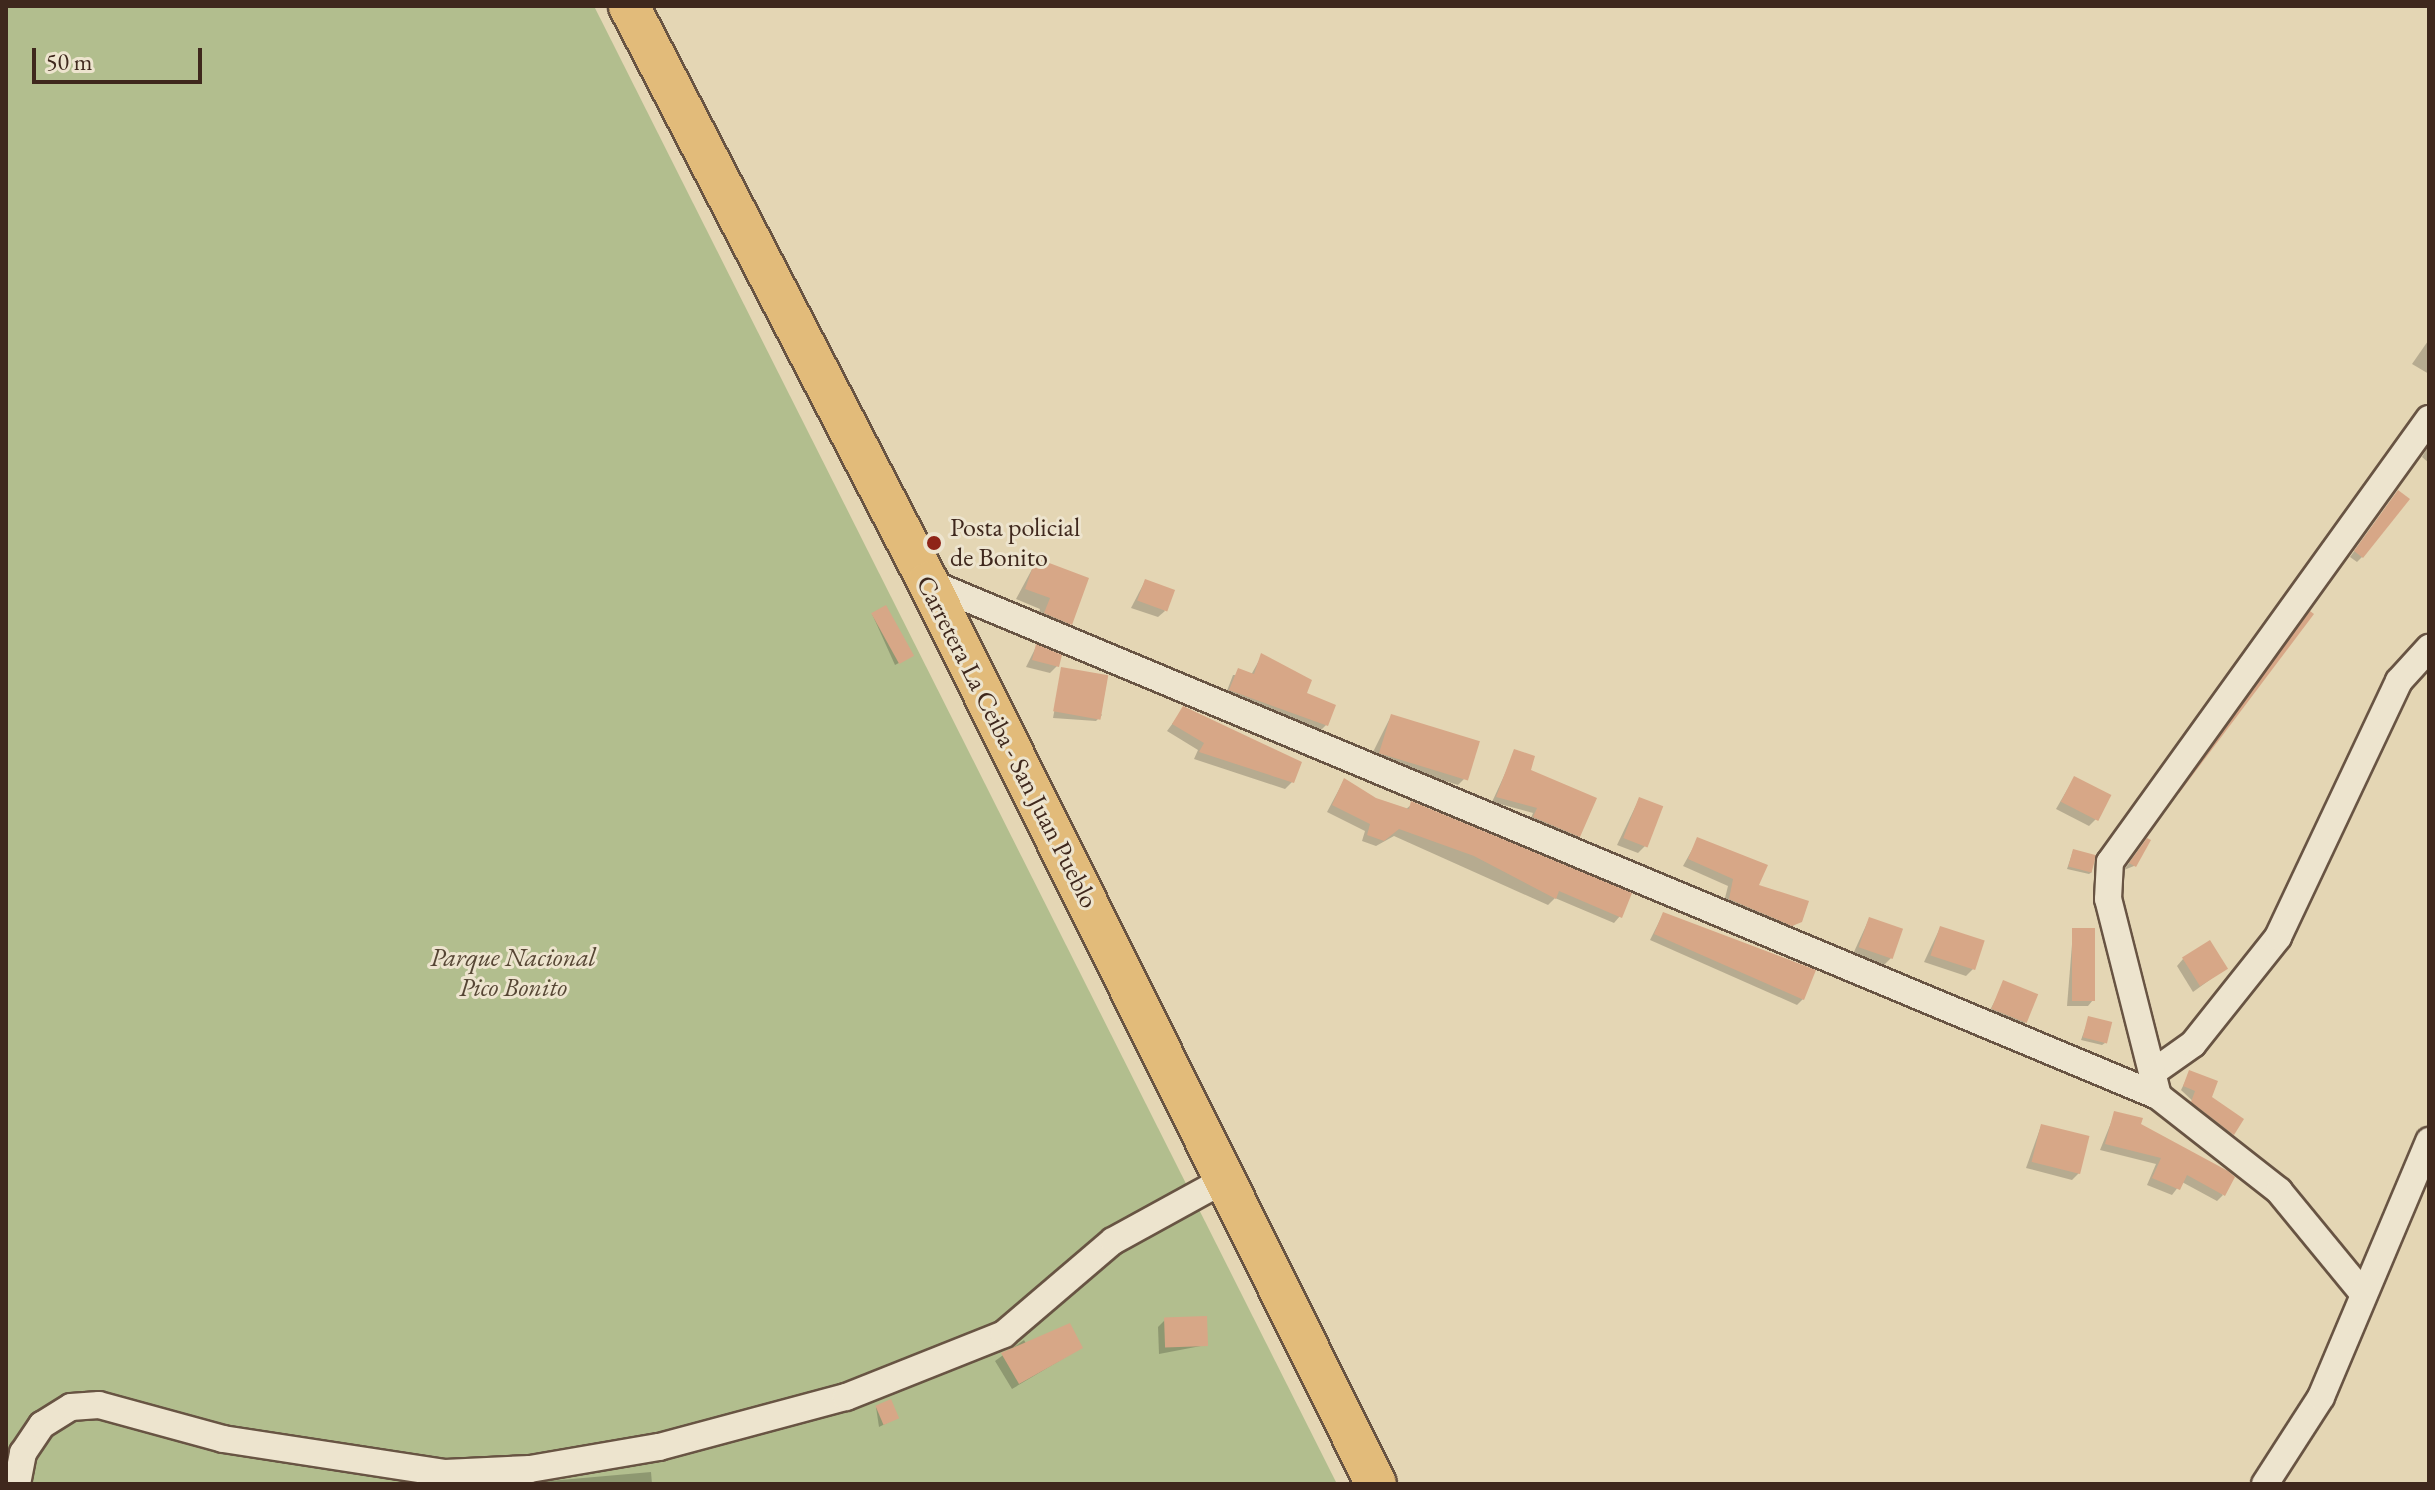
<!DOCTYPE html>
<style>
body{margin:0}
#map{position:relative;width:2435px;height:1490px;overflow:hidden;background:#e4d6b4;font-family:"EB Garamond",serif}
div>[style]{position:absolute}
.green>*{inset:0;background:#b2be8e}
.shadow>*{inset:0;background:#0003}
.building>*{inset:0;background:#d7a787;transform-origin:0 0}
.roads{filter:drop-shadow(2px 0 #685443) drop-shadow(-2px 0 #685443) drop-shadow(0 2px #685443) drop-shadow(0 -2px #685443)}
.minor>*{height:26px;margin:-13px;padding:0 13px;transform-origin:13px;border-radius:13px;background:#ede4ce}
.primary>*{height:40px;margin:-20px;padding:0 20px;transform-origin:20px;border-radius:20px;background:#e2bb7a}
.dots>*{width:22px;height:22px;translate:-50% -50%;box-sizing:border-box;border:4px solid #ede4ce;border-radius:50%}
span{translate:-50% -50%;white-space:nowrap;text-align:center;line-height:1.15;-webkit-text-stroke:6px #ede4ce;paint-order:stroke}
.poi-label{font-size:26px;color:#3f281d}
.left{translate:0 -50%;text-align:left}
.street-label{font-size:26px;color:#3f281d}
.park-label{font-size:26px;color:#564634;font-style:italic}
.frame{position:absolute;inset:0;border:8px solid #3f281d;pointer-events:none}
.scale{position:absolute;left:32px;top:48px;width:170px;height:36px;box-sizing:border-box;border:4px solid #3f281d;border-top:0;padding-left:10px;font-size:24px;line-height:28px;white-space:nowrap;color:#3f281d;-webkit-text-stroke:6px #ede4ce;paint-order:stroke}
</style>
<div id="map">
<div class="green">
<i style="clip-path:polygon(6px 6px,594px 6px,1337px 1484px,6px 1484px)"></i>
</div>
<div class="shadow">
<i style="clip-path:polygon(2428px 341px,2429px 342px,2429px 374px,2412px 364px)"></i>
<i style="clip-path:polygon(2429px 445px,2429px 463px,2422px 457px)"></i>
<i style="clip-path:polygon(2393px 498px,2362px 557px,2357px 562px,2350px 557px)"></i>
<i style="clip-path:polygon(1037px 560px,1070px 624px,1059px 634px,1035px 624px,1040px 609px,1016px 599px)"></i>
<i style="clip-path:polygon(1145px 581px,1165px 611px,1158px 617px,1131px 608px)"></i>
<i style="clip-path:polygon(872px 614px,908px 658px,895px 665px)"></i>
<i style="clip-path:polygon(1036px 647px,1057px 666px,1050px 673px,1026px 667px)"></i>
<i style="clip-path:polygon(1262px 655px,1304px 694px,1326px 725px,1321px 730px,1225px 696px,1233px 675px,1251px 675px)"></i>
<i style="clip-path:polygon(1062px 669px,1102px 715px,1096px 721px,1053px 718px)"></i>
<i style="clip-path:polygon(1184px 708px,1292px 782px,1285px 789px,1194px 759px,1198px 750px,1167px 731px)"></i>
<i style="clip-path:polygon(1391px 716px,1477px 743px,1465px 778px,1458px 785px,1370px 758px)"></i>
<i style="clip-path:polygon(1515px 752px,1579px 836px,1573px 842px,1529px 823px,1533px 813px,1492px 802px)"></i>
<i style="clip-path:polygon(2074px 778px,2096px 819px,2089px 826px,2056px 809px)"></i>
<i style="clip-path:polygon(1344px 780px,1375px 800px,1405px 810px,1412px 804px,1620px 916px,1614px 923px,1555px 898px,1548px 905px,1394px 836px,1376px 846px,1362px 841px,1365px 831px,1327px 812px)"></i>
<i style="clip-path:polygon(1639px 799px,1645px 846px,1638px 853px,1617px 845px)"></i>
<i style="clip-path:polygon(1698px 839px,1757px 887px,1800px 921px,1784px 932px,1723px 906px,1728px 886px,1683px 866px)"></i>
<i style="clip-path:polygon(2142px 846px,2134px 866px,2124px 870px)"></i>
<i style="clip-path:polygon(2073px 851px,2092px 872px,2089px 874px,2067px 869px)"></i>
<i style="clip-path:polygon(1663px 914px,1803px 999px,1797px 1005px,1650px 940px)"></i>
<i style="clip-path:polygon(1869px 919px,1891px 958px,1884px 965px,1853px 954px)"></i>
<i style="clip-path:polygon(1940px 928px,1973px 969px,1966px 976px,1924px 962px)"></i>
<i style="clip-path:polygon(2073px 932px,2093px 1000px,2088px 1006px,2067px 1006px)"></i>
<i style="clip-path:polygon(2183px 959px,2226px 968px,2193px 992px,2177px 966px)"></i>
<i style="clip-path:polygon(2004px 983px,2025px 1023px,2018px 1029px,1987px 1016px)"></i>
<i style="clip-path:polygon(2089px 1018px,2105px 1043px,2102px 1045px,2081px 1040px)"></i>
<i style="clip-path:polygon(2190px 1072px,2232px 1134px,2230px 1136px,2181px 1090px)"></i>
<i style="clip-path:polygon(2115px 1113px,2139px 1125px,2223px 1195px,2217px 1201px,2182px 1182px,2172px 1195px,2147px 1185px,2156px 1164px,2100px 1150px)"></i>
<i style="clip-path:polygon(2041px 1126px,2079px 1173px,2072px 1180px,2026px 1168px)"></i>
<i style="clip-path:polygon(1165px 1320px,1206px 1345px,1159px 1354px,1158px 1327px)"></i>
<i style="clip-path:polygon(1024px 1340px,1028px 1347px,1081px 1348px,1012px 1389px,995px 1361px)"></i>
<i style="clip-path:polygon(876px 1407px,897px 1418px,879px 1427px)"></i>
<i style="clip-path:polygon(651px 1472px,652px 1484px,515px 1484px)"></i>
</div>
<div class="building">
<i style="clip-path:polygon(2398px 490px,2410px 499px,2363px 558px,2354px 551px)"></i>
<i style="clip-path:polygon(1036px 558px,1089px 578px,1072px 625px,1044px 613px,1050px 598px,1025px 589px)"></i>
<i style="left:1145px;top:579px;width:32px;height:23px;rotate:20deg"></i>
<i style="left:886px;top:605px;width:58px;height:17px;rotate:61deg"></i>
<i style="left:2310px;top:611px;width:5px;height:224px;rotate:37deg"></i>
<i style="clip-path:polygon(1036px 644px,1062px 655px,1059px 667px,1032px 660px)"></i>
<i style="clip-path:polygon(1261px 653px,1312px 680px,1307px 693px,1336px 705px,1328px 726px,1229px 690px,1238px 668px,1254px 674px)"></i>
<i style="left:1061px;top:667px;width:48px;height:45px;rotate:10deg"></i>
<i style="clip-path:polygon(1183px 706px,1302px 762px,1294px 783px,1199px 752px,1204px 743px,1172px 724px)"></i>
<i style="left:1391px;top:714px;width:93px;height:41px;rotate:17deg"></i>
<i style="clip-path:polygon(1514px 749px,1535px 756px,1531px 770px,1597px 798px,1580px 837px,1533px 817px,1537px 808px,1496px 797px)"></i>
<i style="left:2074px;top:776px;width:42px;height:29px;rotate:27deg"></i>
<i style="clip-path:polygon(1344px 778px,1376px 798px,1409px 809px,1411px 801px,1632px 893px,1622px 918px,1559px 891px,1556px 899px,1474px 856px,1399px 829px,1384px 841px,1367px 835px,1370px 824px,1332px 805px)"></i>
<i style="left:1639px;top:797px;width:26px;height:44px;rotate:21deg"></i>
<i style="clip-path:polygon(1697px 837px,1768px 865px,1759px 885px,1809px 901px,1802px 922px,1792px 926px,1729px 899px,1733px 879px,1688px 859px)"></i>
<i style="clip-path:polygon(2147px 838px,2151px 840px,2136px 867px,2129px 863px)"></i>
<i style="left:2073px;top:849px;width:24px;height:18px;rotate:15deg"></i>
<i style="clip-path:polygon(1663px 912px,1816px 970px,1804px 1000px,1654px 934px)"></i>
<i style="left:1869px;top:917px;width:36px;height:32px;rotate:19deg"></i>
<i style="left:1940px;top:926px;width:47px;height:31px;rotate:18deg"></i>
<i style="left:2095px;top:928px;width:73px;height:23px;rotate:90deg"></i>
<i style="left:2210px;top:940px;width:34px;height:33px;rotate:58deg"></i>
<i style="left:2003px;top:980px;width:38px;height:31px;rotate:22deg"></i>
<i style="left:2088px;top:1016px;width:25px;height:22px;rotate:14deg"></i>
<i style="clip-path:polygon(2189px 1070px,2218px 1081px,2212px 1097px,2244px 1119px,2234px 1135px,2191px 1102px,2195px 1091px,2183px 1086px)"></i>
<i style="clip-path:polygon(2114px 1111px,2143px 1118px,2141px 1124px,2228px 1171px,2235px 1177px,2225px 1196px,2187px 1175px,2180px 1190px,2152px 1178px,2161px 1158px,2105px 1144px)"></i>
<i style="left:2041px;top:1124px;width:50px;height:39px;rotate:14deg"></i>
<i style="left:1207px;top:1316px;width:30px;height:43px;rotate:88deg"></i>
<i style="clip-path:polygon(1070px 1323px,1083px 1348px,1019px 1384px,1001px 1353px)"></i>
<i style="left:891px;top:1399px;width:21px;height:17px;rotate:67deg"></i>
</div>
<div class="roads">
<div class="minor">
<i style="left:928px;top:582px;width:1333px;rotate:22.68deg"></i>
<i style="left:2158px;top:1096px;width:154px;rotate:38.1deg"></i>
<i style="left:2279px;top:1191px;width:131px;rotate:50.6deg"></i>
<i style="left:2152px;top:1073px;width:50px;rotate:-35.3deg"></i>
<i style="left:2193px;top:1044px;width:137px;rotate:-51.5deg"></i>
<i style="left:2278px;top:937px;width:283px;rotate:-64.7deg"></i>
<i style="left:2399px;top:681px;width:45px;rotate:-47.7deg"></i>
<i style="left:2158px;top:1096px;width:203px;rotate:-104.2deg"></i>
<i style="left:2108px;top:899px;width:37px;rotate:-87deg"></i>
<i style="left:2110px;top:862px;width:546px;rotate:-54.24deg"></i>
<i style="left:17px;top:1484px;width:32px;rotate:-79deg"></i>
<i style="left:23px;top:1453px;width:34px;rotate:-56deg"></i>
<i style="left:42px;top:1425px;width:34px;rotate:-32deg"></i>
<i style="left:71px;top:1407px;width:28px;rotate:-4deg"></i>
<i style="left:99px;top:1405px;width:129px;rotate:15.3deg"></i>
<i style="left:223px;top:1439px;width:225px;rotate:8.7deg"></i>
<i style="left:445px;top:1473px;width:85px;rotate:-2.7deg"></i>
<i style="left:530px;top:1469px;width:131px;rotate:-9.7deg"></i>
<i style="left:659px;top:1447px;width:194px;rotate:-15deg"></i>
<i style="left:846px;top:1397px;width:170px;rotate:-21.7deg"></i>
<i style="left:1004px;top:1334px;width:143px;rotate:-40.5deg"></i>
<i style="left:1113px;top:1241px;width:127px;rotate:-28.8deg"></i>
<i style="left:2265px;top:1484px;width:103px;rotate:-57.2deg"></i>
<i style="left:2321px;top:1397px;width:278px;rotate:-67.1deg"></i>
</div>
<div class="primary">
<i style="left:629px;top:6px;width:649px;rotate:62.57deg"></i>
<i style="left:928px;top:582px;width:1007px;rotate:63.59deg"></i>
</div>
</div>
<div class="dots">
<i style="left:934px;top:543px;background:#8f2418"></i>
</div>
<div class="poi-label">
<span class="left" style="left:950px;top:543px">Posta policial<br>de Bonito</span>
</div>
<div class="street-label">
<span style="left:1007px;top:742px;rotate:63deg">Carretera La Ceiba - San Juan Pueblo</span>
</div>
<div class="park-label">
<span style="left:513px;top:973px">Parque Nacional<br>Pico Bonito</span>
</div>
<div class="frame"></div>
<div class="scale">50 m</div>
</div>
